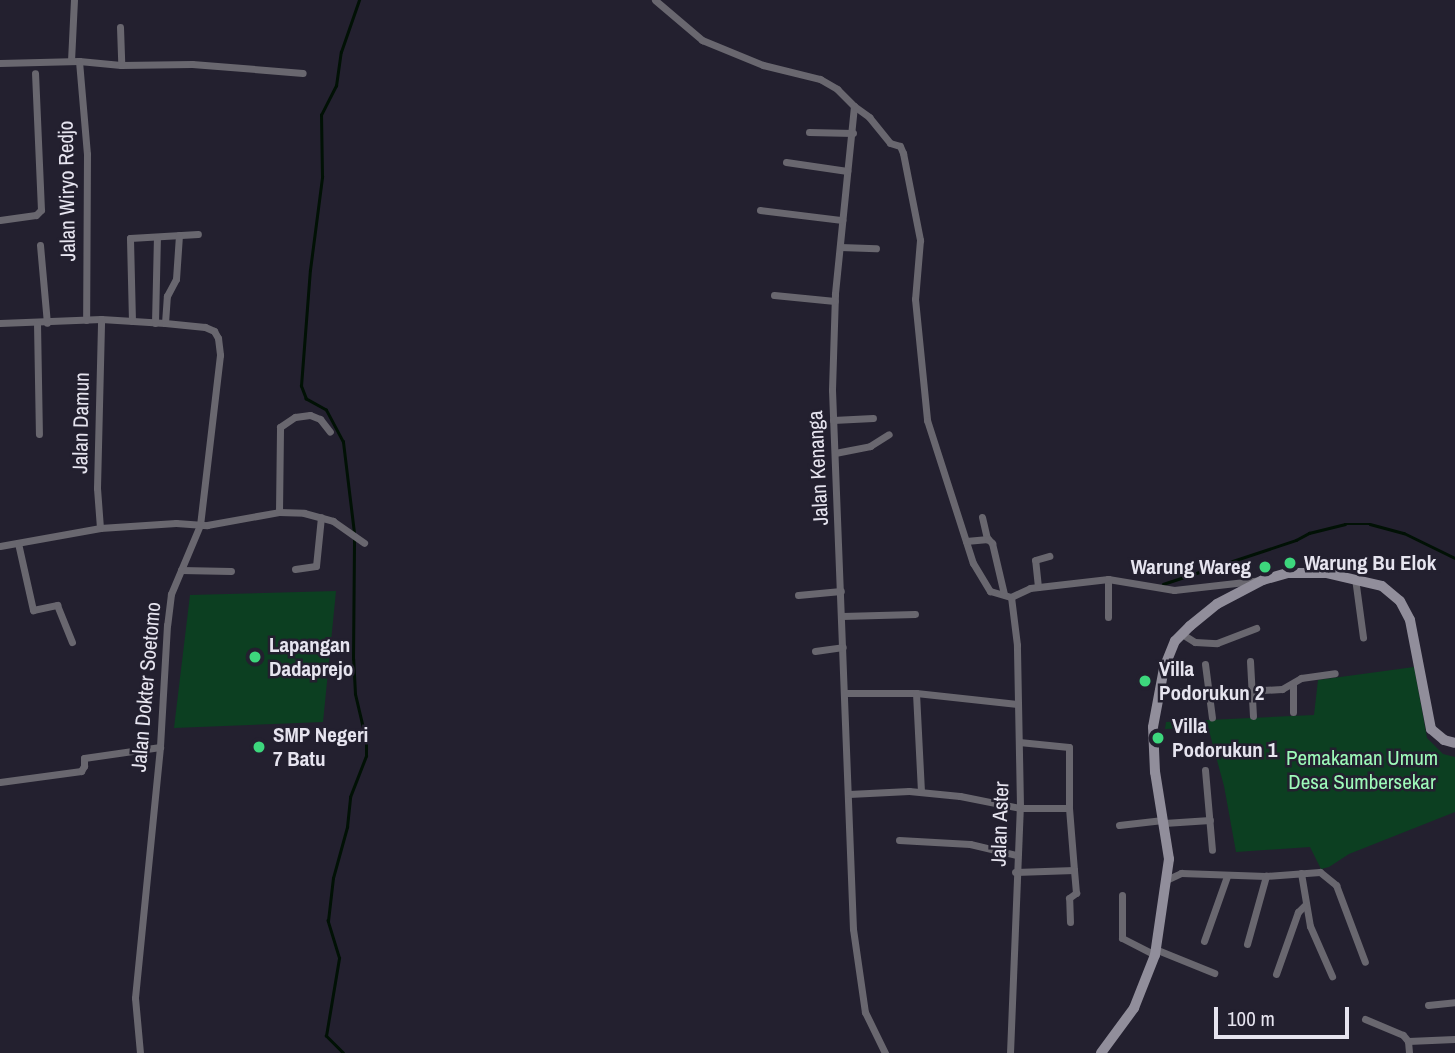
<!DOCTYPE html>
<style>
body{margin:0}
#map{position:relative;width:1455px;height:1053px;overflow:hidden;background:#23202f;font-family:"Archivo Narrow",sans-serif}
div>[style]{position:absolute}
.green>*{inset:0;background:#0c3f21}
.stream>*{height:2.5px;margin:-1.25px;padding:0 1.25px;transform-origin:1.25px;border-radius:1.25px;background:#011105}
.street>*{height:7px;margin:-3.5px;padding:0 3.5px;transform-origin:3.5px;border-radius:3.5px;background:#69676f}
.secondary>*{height:10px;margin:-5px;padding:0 5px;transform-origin:5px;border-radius:5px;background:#918e9b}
.dots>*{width:19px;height:19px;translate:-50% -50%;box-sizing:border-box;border:4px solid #23202f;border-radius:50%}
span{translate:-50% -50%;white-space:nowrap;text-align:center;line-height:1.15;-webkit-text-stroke:5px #23202f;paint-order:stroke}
.street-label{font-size:21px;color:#e6e4ef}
.poi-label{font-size:21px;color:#e6e4ef;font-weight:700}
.left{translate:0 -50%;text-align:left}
.right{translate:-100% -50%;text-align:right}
.park-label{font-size:21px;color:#9dfab9}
.scale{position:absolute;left:1214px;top:1007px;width:135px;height:32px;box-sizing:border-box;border:4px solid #e6e4ef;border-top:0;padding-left:9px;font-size:21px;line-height:24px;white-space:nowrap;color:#e6e4ef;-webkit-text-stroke:5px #23202f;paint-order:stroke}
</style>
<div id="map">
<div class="green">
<i style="clip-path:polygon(336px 591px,323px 722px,174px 728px,190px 595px)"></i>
<i style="clip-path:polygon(1414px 667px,1427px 738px,1443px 754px,1455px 757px,1455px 812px,1349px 854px,1329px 867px,1321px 869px,1310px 847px,1236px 852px,1224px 786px,1208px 727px,1165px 729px,1166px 722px,1314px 715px,1318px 680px)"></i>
</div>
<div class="stream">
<i style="left:354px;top:533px;width:92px;rotate:-96.9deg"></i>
<i style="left:343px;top:442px;width:36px;rotate:-118deg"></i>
<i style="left:326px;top:410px;width:23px;rotate:-151deg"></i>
<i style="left:306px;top:399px;width:14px;rotate:-111deg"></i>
<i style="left:301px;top:386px;width:116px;rotate:-85.6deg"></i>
<i style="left:310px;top:270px;width:94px;rotate:-82.6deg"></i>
<i style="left:322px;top:177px;width:62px;rotate:-90.9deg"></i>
<i style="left:321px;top:115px;width:33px;rotate:-63deg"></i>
<i style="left:336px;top:86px;width:34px;rotate:-82deg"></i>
<i style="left:341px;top:52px;width:55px;rotate:-70.9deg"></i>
<i style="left:1163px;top:584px;width:140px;rotate:-18.3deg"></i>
<i style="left:1296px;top:540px;width:15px;rotate:-28deg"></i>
<i style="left:1309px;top:533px;width:37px;rotate:-14deg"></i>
<i style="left:1345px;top:524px;width:25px"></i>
<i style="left:1370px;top:524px;width:35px;rotate:15deg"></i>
<i style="left:1404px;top:533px;width:57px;rotate:26.1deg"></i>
<i style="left:343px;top:1053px;width:24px;rotate:-135deg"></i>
<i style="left:326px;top:1036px;width:79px;rotate:-80.5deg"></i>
<i style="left:339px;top:958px;width:39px;rotate:-107deg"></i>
<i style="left:328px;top:921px;width:43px;rotate:-83.4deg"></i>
<i style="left:333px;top:878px;width:53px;rotate:-74.6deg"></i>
<i style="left:347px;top:827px;width:30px;rotate:-84deg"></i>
<i style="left:350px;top:797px;width:44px;rotate:-68.7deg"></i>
<i style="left:366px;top:756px;width:15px;rotate:-90deg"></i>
<i style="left:366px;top:741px;width:48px;rotate:-103.2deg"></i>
<i style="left:355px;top:694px;width:35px;rotate:-93deg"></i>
<i style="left:353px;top:659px;width:119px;rotate:-89.5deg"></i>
</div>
<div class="street">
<i style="left:655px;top:0;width:62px;rotate:40.4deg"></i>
<i style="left:702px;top:40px;width:66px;rotate:22.3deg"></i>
<i style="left:763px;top:65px;width:59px;rotate:13.8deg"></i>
<i style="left:820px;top:79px;width:20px;rotate:30deg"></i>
<i style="left:837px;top:89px;width:24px;rotate:45deg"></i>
<i style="left:854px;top:106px;width:189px;rotate:95.8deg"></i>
<i style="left:835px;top:294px;width:96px;rotate:91.8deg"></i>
<i style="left:832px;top:390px;width:539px;rotate:87.77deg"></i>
<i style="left:853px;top:929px;width:84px;rotate:81.8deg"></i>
<i style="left:865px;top:1012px;width:46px;rotate:64deg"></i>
<i style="left:120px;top:27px;width:38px;rotate:88deg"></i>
<i style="left:71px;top:61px;width:61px;rotate:-87.2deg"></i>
<i style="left:79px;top:61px;width:93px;rotate:85.1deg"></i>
<i style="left:87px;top:154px;width:166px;rotate:90.3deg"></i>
<i style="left:0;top:63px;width:79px;rotate:-1.5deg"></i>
<i style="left:79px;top:61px;width:42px;rotate:5.4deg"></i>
<i style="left:121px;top:65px;width:71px;rotate:-0.8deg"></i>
<i style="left:192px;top:64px;width:111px;rotate:4.6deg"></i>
<i style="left:854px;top:106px;width:19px;rotate:36deg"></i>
<i style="left:869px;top:117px;width:33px;rotate:51deg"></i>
<i style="left:890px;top:143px;width:10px;rotate:17deg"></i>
<i style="left:900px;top:146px;width:8px;rotate:67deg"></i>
<i style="left:903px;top:153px;width:89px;rotate:78.9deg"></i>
<i style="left:920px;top:240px;width:59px;rotate:94.8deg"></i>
<i style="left:915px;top:299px;width:122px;rotate:84.3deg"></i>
<i style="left:927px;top:420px;width:150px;rotate:72.2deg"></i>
<i style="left:973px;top:563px;width:33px;rotate:59deg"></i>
<i style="left:990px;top:591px;width:22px;rotate:16deg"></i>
<i style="left:809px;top:132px;width:44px;rotate:1.3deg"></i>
<i style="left:786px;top:162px;width:62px;rotate:8.4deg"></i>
<i style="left:760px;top:210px;width:83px;rotate:7deg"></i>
<i style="left:0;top:220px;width:36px;rotate:-8deg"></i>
<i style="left:36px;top:215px;width:7px;rotate:-45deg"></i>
<i style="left:41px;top:210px;width:137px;rotate:-92.5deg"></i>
<i style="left:40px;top:245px;width:78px;rotate:84.9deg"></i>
<i style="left:840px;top:247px;width:36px;rotate:2deg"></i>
<i style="left:774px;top:295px;width:61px;rotate:5.6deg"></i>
<i style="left:132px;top:321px;width:83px;rotate:-91.4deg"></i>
<i style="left:130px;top:238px;width:68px;rotate:-3.4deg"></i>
<i style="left:0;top:323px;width:101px;rotate:-2.3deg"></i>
<i style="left:101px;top:319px;width:64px;rotate:3.6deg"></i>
<i style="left:165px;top:323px;width:40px;rotate:5.7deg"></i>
<i style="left:205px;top:327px;width:10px;rotate:24deg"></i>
<i style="left:214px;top:331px;width:8px;rotate:60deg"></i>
<i style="left:218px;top:338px;width:17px;rotate:83deg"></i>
<i style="left:220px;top:355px;width:171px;rotate:96.7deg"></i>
<i style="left:200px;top:525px;width:75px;rotate:112.8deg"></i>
<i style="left:171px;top:594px;width:31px;rotate:97deg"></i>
<i style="left:167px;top:625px;width:122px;rotate:93.3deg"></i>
<i style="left:160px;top:747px;width:252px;rotate:95.7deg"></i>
<i style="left:135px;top:998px;width:55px;rotate:84.8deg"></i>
<i style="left:37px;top:323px;width:111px;rotate:89deg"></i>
<i style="left:155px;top:323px;width:86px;rotate:-88.7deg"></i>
<i style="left:165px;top:323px;width:27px;rotate:-86deg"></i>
<i style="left:167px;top:296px;width:19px;rotate:-62deg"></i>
<i style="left:176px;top:279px;width:44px;rotate:-86.1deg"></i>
<i style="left:833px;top:420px;width:40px;rotate:-2.9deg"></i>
<i style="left:835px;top:453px;width:36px;rotate:-11deg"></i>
<i style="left:870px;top:446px;width:22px;rotate:-32deg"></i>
<i style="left:279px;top:512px;width:85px;rotate:-89.3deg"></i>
<i style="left:280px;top:427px;width:18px;rotate:-34deg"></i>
<i style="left:295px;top:417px;width:15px;rotate:-8deg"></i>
<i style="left:310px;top:415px;width:11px;rotate:22deg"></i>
<i style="left:320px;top:419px;width:16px;rotate:52deg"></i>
<i style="left:982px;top:517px;width:23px;rotate:77deg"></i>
<i style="left:100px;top:528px;width:40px;rotate:-94.3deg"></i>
<i style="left:97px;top:488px;width:169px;rotate:-88.6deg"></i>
<i style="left:966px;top:541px;width:22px;rotate:-5deg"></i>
<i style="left:988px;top:539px;width:6px;rotate:45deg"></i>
<i style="left:992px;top:543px;width:52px;rotate:76.8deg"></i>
<i style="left:18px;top:543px;width:69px;rotate:77.4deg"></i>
<i style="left:33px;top:610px;width:25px;rotate:-12deg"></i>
<i style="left:57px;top:605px;width:40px;rotate:68deg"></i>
<i style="left:0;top:546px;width:102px;rotate:-10.2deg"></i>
<i style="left:100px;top:528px;width:76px;rotate:-3.8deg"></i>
<i style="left:176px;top:523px;width:31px;rotate:4deg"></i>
<i style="left:207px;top:525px;width:73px;rotate:-10.2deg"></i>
<i style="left:279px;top:512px;width:25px;rotate:2deg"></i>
<i style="left:304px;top:513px;width:30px;rotate:15deg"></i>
<i style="left:333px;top:521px;width:38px;rotate:35deg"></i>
<i style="left:295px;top:569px;width:21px;rotate:-8deg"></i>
<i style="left:316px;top:566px;width:49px;rotate:-84.2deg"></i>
<i style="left:181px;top:570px;width:50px;rotate:1.1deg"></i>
<i style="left:1355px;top:578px;width:60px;rotate:82.3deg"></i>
<i style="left:1108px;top:579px;width:38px;rotate:90deg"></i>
<i style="left:1038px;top:587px;width:27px;rotate:-96deg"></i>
<i style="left:1035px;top:560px;width:15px;rotate:-16deg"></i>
<i style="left:798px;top:595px;width:43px;rotate:-5.3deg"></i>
<i style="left:1011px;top:597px;width:21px;rotate:-25deg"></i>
<i style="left:1030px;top:588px;width:79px;rotate:-6.6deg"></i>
<i style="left:1108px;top:579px;width:67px;rotate:9.5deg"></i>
<i style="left:1174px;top:590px;width:89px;rotate:-6.5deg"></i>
<i style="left:842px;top:616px;width:73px;rotate:-1.6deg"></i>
<i style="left:1182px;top:634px;width:15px;rotate:32deg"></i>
<i style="left:1195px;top:642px;width:22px;rotate:3deg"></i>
<i style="left:1217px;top:643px;width:42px;rotate:-21deg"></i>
<i style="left:815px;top:651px;width:28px;rotate:-8deg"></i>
<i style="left:1250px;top:661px;width:55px;rotate:86.9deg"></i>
<i style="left:1205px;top:664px;width:54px;rotate:82.6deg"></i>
<i style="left:1293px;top:684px;width:28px;rotate:90deg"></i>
<i style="left:1158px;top:690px;width:50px;rotate:3.4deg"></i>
<i style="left:1208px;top:693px;width:74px;rotate:-3.1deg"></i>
<i style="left:1282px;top:689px;width:22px;rotate:-30deg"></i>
<i style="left:1301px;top:678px;width:34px;rotate:-8deg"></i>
<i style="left:844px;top:693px;width:72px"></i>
<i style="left:916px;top:693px;width:102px;rotate:6.2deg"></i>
<i style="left:916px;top:693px;width:99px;rotate:87.1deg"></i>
<i style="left:1019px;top:742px;width:50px;rotate:5.7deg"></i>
<i style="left:1069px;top:747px;width:61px;rotate:90deg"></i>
<i style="left:1205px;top:770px;width:80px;rotate:85deg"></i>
<i style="left:0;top:782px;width:82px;rotate:-7.7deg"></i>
<i style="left:81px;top:771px;width:6px;rotate:-59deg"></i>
<i style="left:84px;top:766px;width:8px;rotate:-90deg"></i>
<i style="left:84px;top:758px;width:77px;rotate:-8.2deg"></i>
<i style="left:849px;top:794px;width:60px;rotate:-2.9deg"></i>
<i style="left:909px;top:791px;width:51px;rotate:5.6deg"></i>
<i style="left:960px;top:796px;width:61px;rotate:11.3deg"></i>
<i style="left:1020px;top:808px;width:49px"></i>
<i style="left:1069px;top:808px;width:62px;rotate:85.4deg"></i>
<i style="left:1074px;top:870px;width:59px;rotate:178.1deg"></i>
<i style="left:1164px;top:823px;width:46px;rotate:-3.7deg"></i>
<i style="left:1119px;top:825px;width:44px;rotate:-6.5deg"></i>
<i style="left:899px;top:840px;width:71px;rotate:3.2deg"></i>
<i style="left:970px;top:844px;width:47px;rotate:13.4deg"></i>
<i style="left:1301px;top:873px;width:54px;rotate:80.4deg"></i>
<i style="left:1310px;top:926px;width:55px;rotate:66.3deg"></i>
<i style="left:1166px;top:880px;width:17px;rotate:-25deg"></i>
<i style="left:1181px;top:873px;width:85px;rotate:2deg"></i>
<i style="left:1266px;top:876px;width:54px;rotate:-4.2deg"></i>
<i style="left:1320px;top:872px;width:21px;rotate:39deg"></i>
<i style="left:1336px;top:885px;width:82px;rotate:69.4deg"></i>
<i style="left:1122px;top:895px;width:43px;rotate:90deg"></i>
<i style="left:1122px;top:938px;width:37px;rotate:27deg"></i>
<i style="left:1070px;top:922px;width:24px;rotate:-92deg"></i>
<i style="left:1069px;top:898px;width:9px;rotate:-36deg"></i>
<i style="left:1076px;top:893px;width:23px;rotate:-95deg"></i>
<i style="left:1204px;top:941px;width:69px;rotate:-70.5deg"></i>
<i style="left:1247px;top:944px;width:71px;rotate:-74.4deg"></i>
<i style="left:1155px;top:949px;width:64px;rotate:22.1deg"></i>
<i style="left:1276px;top:974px;width:66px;rotate:-70.5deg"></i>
<i style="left:1298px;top:912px;width:10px;rotate:-45deg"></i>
<i style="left:1428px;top:1005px;width:27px;rotate:-6deg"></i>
<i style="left:1365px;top:1019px;width:41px;rotate:22.8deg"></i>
<i style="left:1403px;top:1035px;width:8px;rotate:50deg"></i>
<i style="left:1408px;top:1041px;width:47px;rotate:-2.4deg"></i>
<i style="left:1408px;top:1041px;width:12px;rotate:85deg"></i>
<i style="left:1010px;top:1053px;width:247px;rotate:-87.7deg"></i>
<i style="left:1020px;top:806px;width:161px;rotate:-91.1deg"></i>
<i style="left:1017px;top:645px;width:48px;rotate:-97.1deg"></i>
</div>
<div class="secondary">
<i style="left:1101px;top:1053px;width:56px;rotate:-53.7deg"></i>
<i style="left:1134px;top:1008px;width:57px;rotate:-68.4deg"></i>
<i style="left:1155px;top:955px;width:97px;rotate:-81.7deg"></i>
<i style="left:1169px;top:859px;width:88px;rotate:-99.1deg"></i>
<i style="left:1155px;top:772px;width:45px;rotate:-92.5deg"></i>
<i style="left:1153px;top:727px;width:60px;rotate:-79.4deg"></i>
<i style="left:1164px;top:668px;width:29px;rotate:-68deg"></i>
<i style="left:1175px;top:641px;width:21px;rotate:-45deg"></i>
<i style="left:1190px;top:626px;width:35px;rotate:-39deg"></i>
<i style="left:1217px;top:604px;width:52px;rotate:-27.6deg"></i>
<i style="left:1263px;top:580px;width:25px;rotate:-16deg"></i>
<i style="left:1287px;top:573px;width:39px"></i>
<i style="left:1326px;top:573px;width:57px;rotate:13.1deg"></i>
<i style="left:1382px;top:586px;width:23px;rotate:40deg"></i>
<i style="left:1400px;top:601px;width:21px;rotate:62deg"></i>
<i style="left:1410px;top:620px;width:111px;rotate:79.1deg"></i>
<i style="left:1431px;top:729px;width:17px;rotate:40deg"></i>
<i style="left:1444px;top:740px;width:11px;rotate:15deg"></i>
</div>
<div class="dots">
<i style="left:1290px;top:563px;background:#3dd77d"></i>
<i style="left:1265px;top:567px;background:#3dd77d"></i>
<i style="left:255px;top:657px;background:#3dd77d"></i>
<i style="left:1145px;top:681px;background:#3dd77d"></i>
<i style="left:1158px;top:738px;background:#3dd77d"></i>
<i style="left:259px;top:747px;background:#3dd77d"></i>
</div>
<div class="street-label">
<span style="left:67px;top:191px;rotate:-91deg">Jalan Wiryo Redjo</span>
<span style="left:81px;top:423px;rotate:-89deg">Jalan Damun</span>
<span style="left:818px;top:468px;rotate:-93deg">Jalan Kenanga</span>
<span style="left:146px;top:687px;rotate:-85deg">Jalan Dokter Soetomo</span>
<span style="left:1000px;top:824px;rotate:-88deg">Jalan Aster</span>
</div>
<div class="poi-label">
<span class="left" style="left:1304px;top:563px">Warung Bu Elok</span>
<span class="right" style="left:1251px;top:567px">Warung Wareg</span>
<span class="left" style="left:269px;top:657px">Lapangan<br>Dadaprejo</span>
<span class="left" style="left:1159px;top:681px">Villa<br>Podorukun 2</span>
<span class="left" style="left:1172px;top:738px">Villa<br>Podorukun 1</span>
<span class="left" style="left:273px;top:747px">SMP Negeri<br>7 Batu</span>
</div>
<div class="park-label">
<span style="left:1362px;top:770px">Pemakaman Umum<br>Desa Sumbersekar</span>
</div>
<div class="scale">100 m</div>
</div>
